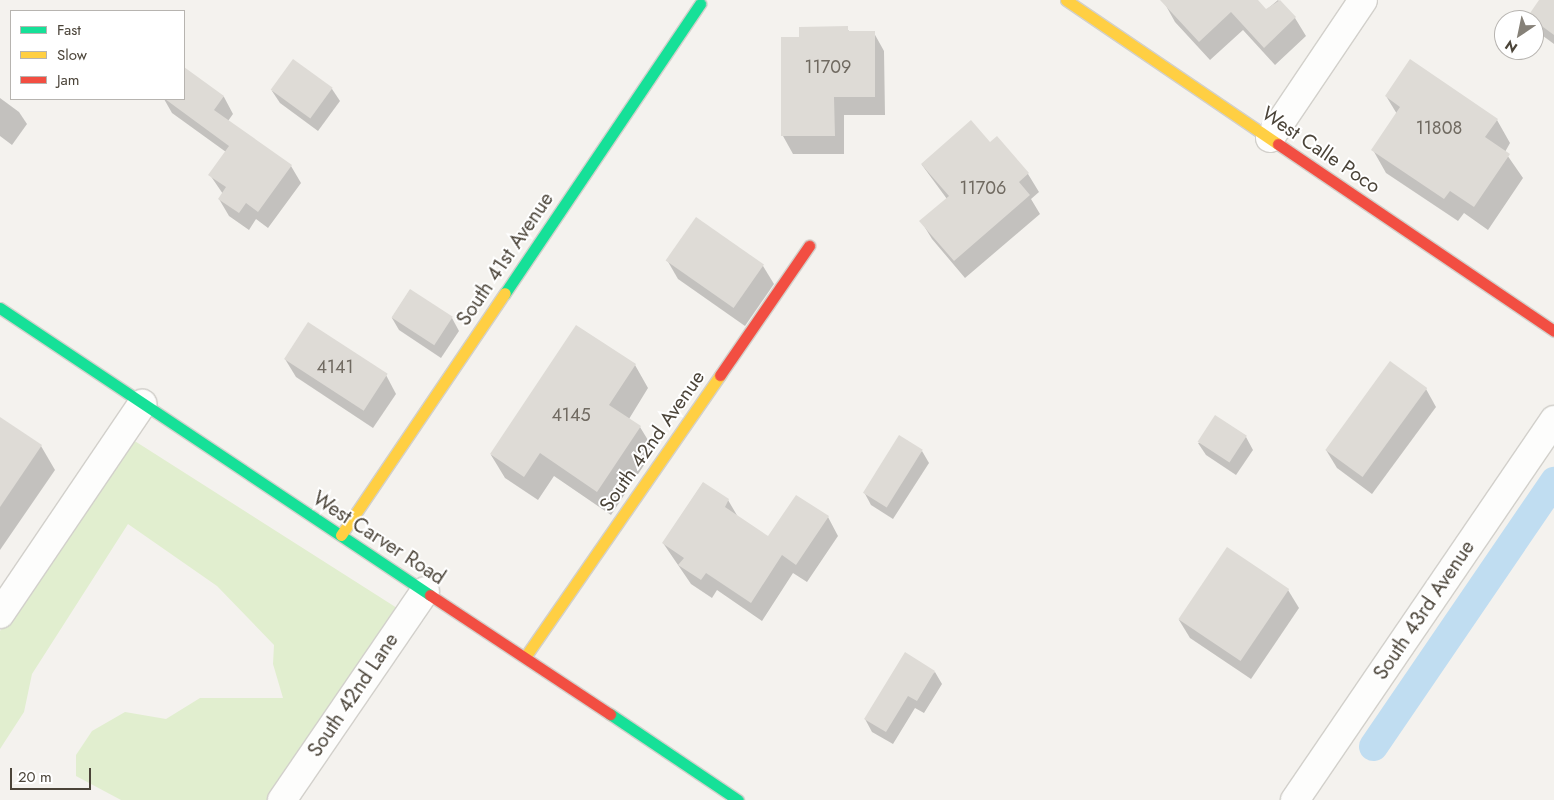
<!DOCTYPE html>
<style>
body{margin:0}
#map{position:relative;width:1554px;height:800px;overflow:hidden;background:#f4f2ee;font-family:Jost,sans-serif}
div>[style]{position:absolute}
.green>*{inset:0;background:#e1eecf}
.shadow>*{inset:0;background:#0003}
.canal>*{height:29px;margin:-14.5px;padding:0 14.5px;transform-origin:14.5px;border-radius:14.5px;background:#c0ddf1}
.building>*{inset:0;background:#dedbd6;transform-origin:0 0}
.roads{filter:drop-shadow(1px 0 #d2d0cb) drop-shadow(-1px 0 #d2d0cb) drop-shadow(0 1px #d2d0cb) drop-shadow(0 -1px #d2d0cb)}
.street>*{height:28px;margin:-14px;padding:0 14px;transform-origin:14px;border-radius:14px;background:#fdfdfc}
.fast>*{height:11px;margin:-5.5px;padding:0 5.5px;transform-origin:5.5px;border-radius:5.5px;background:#16e098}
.slow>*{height:11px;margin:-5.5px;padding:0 5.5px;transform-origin:5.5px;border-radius:5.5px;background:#ffcf43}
.jam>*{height:11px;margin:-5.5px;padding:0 5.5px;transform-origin:5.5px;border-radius:5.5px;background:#f24e42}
span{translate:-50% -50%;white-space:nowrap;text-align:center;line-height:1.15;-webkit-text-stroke:4px #fff;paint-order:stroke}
.number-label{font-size:18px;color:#706a61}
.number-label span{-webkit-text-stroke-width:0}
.street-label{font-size:20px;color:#4b4439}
.legend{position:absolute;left:10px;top:10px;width:175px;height:90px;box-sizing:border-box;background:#fff;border:1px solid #b7b4b0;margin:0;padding:6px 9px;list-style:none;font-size:15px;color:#4b4439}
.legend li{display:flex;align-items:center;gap:10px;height:25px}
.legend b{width:25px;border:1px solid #b7b4b0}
.north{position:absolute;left:1494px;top:10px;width:50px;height:50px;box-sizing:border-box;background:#fff;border:1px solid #b7b4b0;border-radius:50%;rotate:214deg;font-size:14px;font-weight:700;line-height:20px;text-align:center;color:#4b4439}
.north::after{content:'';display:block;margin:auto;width:18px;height:22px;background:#868178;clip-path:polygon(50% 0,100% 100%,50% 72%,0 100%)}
.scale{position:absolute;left:10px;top:768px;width:81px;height:22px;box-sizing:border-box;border:2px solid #4b4439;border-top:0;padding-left:6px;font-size:15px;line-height:18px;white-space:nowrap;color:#4b4439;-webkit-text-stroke:4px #fff;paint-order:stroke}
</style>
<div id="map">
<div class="green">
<i style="clip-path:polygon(130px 438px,397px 608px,267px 800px,121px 800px,76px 776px,76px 755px,92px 731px,125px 712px,166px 719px,200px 698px,283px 698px,273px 664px,274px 645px,217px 586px,128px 524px,32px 674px,24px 712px,0 749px,0 631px)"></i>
</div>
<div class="shadow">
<i style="clip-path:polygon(1169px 0,1257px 0,1266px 10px,1278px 0,1295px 18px,1306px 36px,1275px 65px,1243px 30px,1210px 60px,1175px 22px,1165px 4px)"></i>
<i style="clip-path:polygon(1541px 0,1554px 0,1554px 44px,1539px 33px,1529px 17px)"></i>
<i style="clip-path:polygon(847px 28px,850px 33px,874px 33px,884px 51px,885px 115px,844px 115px,844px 154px,793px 154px,783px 136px,800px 38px)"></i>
<i style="clip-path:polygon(199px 79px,224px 97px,233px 114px,228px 121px,291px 166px,301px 183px,268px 228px,256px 219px,249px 230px,229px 216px,219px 199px,223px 194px,210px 175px,226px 152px,172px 113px,164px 99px,184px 99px,184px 89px,189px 93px)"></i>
<i style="clip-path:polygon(332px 89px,340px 101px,318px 131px,280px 103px,272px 91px)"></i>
<i style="clip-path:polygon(1386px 96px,1497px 120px,1510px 143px,1505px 152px,1523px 178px,1488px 230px,1464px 213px,1458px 221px,1386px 173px,1373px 150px,1397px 114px)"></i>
<i style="clip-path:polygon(0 98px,19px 112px,27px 124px,12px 145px,0 136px)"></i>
<i style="clip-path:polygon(990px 144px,1028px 174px,1039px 192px,1031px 199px,1040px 214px,965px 278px,932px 239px,921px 221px,947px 199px,922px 165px)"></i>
<i style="clip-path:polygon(667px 260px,763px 266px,774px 284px,745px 326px,678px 279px)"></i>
<i style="clip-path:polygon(410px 290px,452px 318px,459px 331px,441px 358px,399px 330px,392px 318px)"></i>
<i style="clip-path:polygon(285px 359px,386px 375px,396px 394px,373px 428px,296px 377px)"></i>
<i style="clip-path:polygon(635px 365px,648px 388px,629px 419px,640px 427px,654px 450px,611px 515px,554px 476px,538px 500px,505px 478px,491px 455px)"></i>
<i style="clip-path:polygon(1426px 389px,1436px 407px,1372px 494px,1337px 468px,1326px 450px)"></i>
<i style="clip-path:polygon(0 418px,41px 446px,55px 470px,0 550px)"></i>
<i style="clip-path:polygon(1246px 437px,1253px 450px,1236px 475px,1206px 455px,1198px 443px)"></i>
<i style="clip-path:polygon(922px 451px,929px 463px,893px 519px,871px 505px,864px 492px)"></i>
<i style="clip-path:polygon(703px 483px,728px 500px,738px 517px,769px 538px,828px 517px,838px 536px,807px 582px,793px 573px,762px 621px,717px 590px,712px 598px,691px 584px,663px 543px)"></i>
<i style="clip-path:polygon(1288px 590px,1299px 608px,1251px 679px,1190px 638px,1179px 620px)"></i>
<i style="clip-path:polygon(935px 672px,942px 684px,924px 713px,915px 708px,893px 744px,872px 732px,865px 719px)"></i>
</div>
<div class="canal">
<i style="left:1373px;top:746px;width:321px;rotate:-55.7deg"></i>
</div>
<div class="building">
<i style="clip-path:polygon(1160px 0,1258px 0,1266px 9px,1280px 0,1296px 17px,1264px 48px,1231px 12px,1199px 42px)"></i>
<i style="clip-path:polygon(1539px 0,1554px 0,1554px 35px,1528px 16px)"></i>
<i style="clip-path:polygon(848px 26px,848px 31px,875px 31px,875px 97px,834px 97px,835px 136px,781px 136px,781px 37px,799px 37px,799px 27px)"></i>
<i style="left:293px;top:59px;width:49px;height:38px;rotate:36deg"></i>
<i style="clip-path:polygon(1410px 59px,1498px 119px,1485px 137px,1510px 154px,1474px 207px,1450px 191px,1444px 199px,1371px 150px,1400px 107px,1385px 96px)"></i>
<i style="clip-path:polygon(184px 67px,224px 96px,214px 110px,292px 165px,258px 212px,246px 203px,239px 213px,218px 199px,226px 187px,208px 175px,229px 146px,165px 99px,184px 99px)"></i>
<i style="clip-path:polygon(971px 120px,990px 142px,997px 136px,1029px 173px,1019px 182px,1030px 195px,954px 261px,919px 221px,949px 196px,921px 164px)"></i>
<i style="left:696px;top:217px;width:83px;height:53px;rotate:35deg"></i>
<i style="left:410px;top:289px;width:51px;height:34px;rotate:33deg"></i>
<i style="left:308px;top:322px;width:95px;height:44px;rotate:33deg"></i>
<i style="clip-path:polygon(576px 325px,636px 364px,609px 405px,641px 426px,597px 492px,540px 453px,524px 477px,490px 454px)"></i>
<i style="left:1390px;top:361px;width:46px;height:110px;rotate:36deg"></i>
<i style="left:1215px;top:415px;width:38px;height:32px;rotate:33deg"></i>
<i style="clip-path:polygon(0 417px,42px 445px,0 507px)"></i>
<i style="left:899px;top:435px;width:28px;height:68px;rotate:32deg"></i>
<i style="clip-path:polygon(703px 482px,729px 499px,725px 507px,768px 536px,796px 495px,829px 516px,796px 565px,782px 555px,751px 603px,706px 573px,701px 580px,678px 565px,684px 558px,662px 543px)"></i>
<i style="left:1227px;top:547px;width:75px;height:87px;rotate:34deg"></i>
<i style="clip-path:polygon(905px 652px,935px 671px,917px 701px,908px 696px,886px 732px,864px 719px)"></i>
</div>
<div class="roads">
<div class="street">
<i style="left:1270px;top:138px;width:166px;rotate:-56deg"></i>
<i style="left:0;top:614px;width:254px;rotate:-55.9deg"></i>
<i style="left:282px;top:800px;width:253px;rotate:-55.6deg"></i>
<i style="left:1295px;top:800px;width:460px;rotate:-55.7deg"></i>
</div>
<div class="fast">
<i style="left:505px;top:293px;width:349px;rotate:-56deg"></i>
<i style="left:0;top:308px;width:517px;rotate:33.72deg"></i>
<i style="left:610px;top:714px;width:154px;rotate:33.9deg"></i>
</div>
<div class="slow">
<i style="left:1066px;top:0;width:256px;rotate:34.2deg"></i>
<i style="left:341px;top:535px;width:292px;rotate:-55.9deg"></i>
<i style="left:525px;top:657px;width:343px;rotate:-55.3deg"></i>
</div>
<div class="jam">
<i style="left:1278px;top:144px;width:333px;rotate:34.1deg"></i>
<i style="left:720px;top:375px;width:157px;rotate:-55.4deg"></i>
<i style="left:430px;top:595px;width:216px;rotate:33.5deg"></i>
</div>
</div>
<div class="number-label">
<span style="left:828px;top:67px">11709</span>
<span style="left:1439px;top:128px">11808</span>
<span style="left:983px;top:188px">11706</span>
<span style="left:335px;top:367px">4141</span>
<span style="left:571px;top:415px">4145</span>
</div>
<div class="street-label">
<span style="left:1321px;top:150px;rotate:34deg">West Calle Poco</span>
<span style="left:505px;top:259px;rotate:-56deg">South 41st Avenue</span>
<span style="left:652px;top:441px;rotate:-55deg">South 42nd Avenue</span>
<span style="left:379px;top:538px;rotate:33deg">West Carver Road</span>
<span style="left:1424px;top:610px;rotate:-56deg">South 43rd Avenue</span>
<span style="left:353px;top:695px;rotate:-56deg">South 42nd Lane</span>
</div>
<ul class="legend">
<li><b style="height:6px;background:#16e098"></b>Fast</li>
<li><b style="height:6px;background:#ffcf43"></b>Slow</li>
<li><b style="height:6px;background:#f24e42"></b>Jam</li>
</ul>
<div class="north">N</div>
<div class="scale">20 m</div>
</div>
